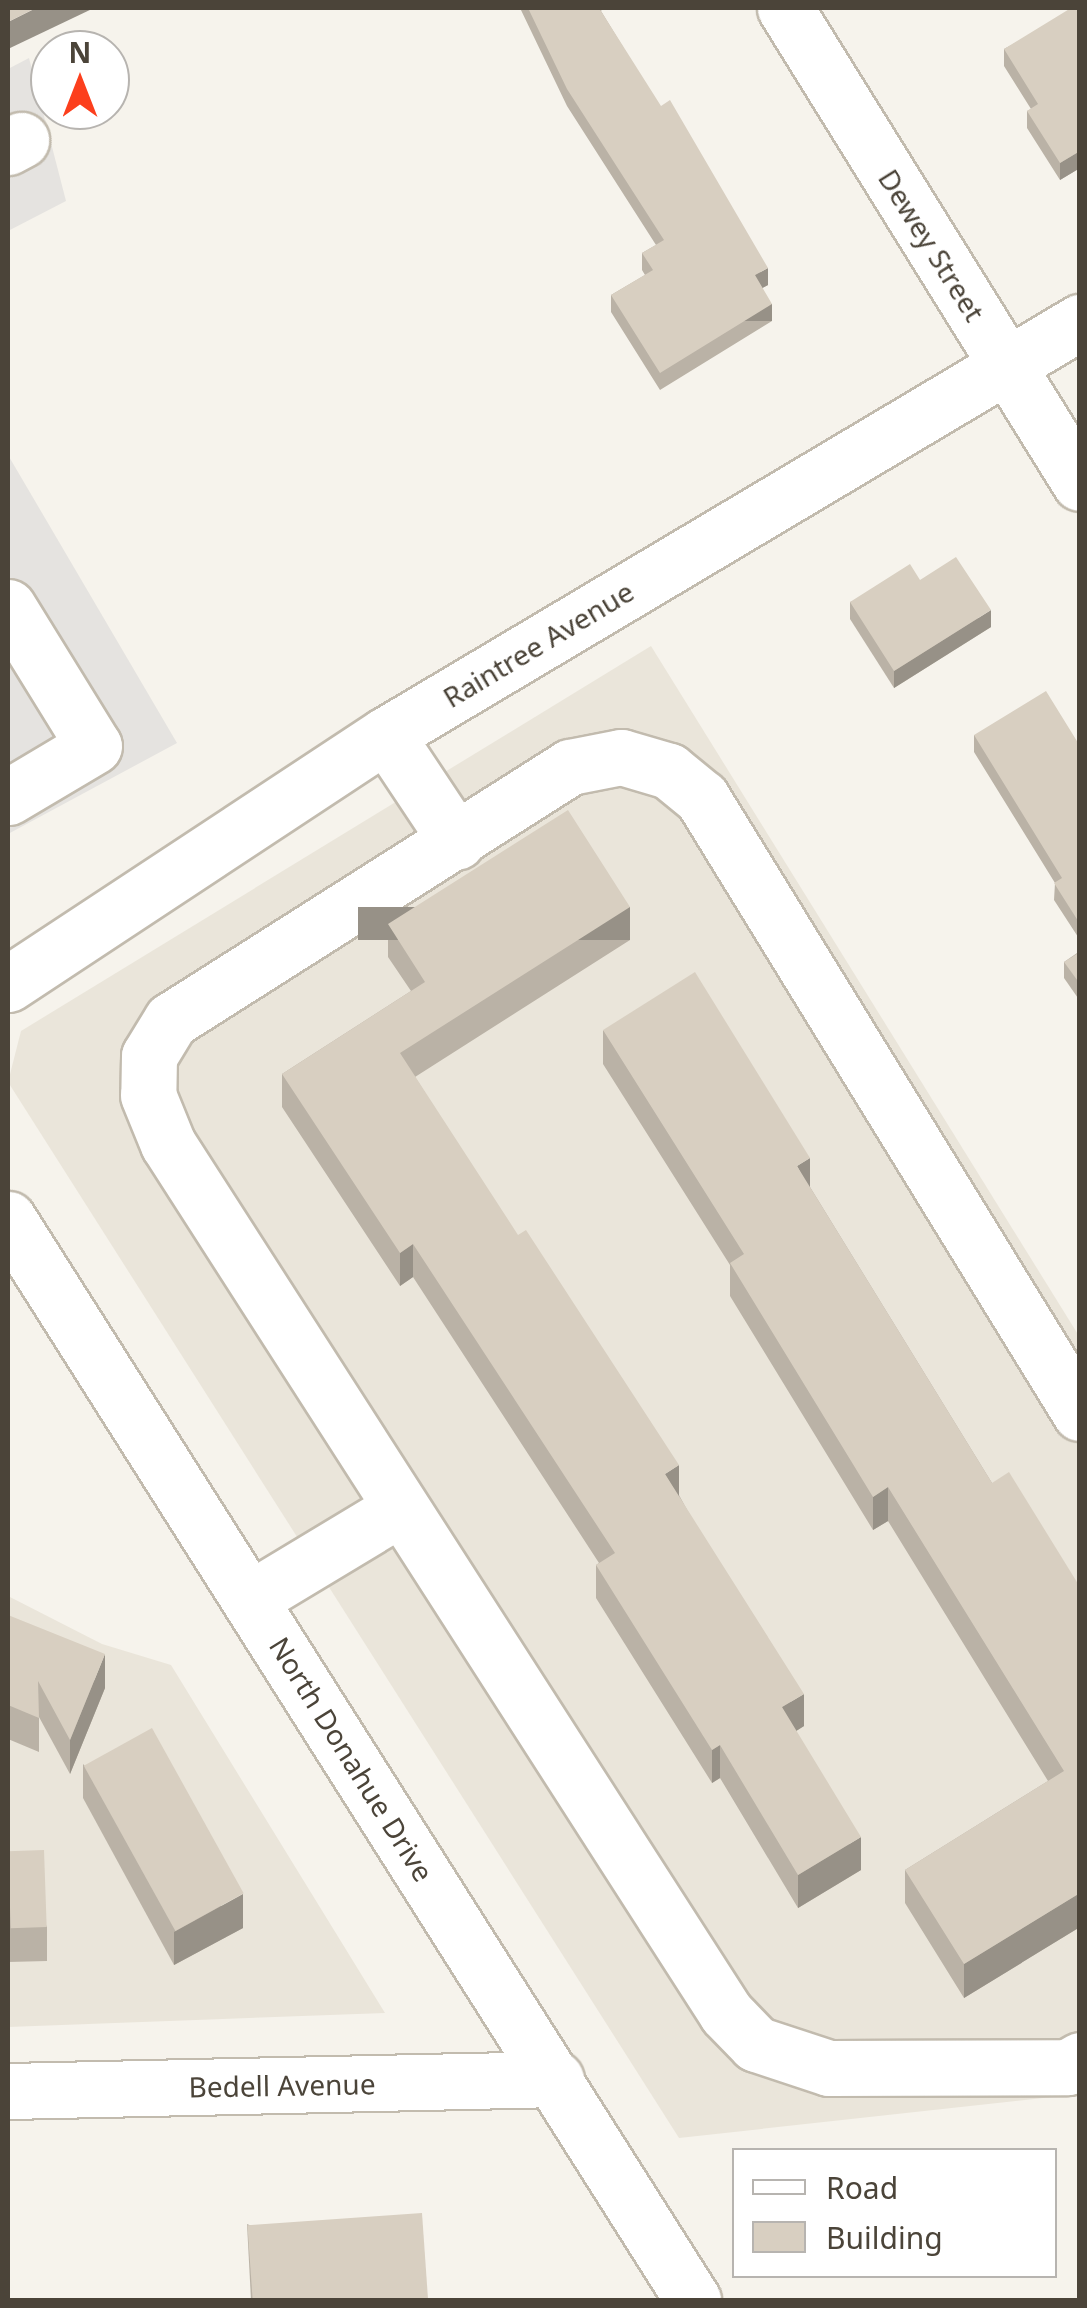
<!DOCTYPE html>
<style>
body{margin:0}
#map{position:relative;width:1087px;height:2308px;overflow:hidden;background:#f6f3ec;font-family:"Noto Sans",sans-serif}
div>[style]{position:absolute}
.residential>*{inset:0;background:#eae5da}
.parking>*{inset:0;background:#e5e3e0}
.roads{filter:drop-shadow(2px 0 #c2bbae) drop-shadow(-2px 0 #c2bbae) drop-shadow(0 2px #c2bbae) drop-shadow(0 -2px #c2bbae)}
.minor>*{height:55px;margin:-27.5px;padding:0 27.5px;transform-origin:27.5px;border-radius:27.5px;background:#fff}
.wall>*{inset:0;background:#bab2a6}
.shaded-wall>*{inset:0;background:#979187;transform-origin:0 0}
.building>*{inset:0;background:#d8cfc1;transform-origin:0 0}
span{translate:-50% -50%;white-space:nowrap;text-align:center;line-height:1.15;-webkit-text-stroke:10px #fff;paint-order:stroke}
.street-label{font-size:28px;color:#4b4439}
.frame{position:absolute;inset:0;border:10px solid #4b4439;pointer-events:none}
.legend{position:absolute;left:732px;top:2148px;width:325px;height:130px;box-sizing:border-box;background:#fff;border:2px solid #b7b4b0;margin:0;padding:12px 18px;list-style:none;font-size:30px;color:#4b4439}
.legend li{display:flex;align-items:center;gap:20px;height:50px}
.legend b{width:50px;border:2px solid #b7b4b0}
.north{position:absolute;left:30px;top:30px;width:100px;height:100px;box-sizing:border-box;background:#fff;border:2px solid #b7b4b0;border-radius:50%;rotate:0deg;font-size:28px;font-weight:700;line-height:40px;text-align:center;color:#4b4439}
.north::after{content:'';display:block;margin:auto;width:35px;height:45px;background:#fc3f1d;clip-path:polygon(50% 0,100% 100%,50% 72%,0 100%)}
</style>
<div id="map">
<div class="residential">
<i style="clip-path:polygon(651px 646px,1079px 1336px,1079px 2094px,679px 2138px,8px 1082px,21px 1031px)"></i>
<i style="clip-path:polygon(8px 1596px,102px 1644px,171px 1665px,385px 2013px,8px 2027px)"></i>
</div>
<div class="parking">
<i style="clip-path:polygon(29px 58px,66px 201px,8px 231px,8px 69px)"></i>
<i style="clip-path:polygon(8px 455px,177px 743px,8px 834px)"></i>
</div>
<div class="roads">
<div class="minor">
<i style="left:785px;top:8px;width:559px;rotate:58.16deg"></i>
<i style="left:8px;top:147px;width:15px;rotate:-28deg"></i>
<i style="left:8px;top:607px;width:163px;rotate:58.3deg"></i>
<i style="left:94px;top:746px;width:100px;rotate:149.3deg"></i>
<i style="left:386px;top:735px;width:128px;rotate:56.4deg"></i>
<i style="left:8px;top:984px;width:453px;rotate:-33.4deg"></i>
<i style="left:386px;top:735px;width:808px;rotate:-30.76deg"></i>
<i style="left:8px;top:1219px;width:1280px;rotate:57.64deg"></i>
<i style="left:1080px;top:1413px;width:722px;rotate:-121.58deg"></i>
<i style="left:702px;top:798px;width:43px;rotate:-140.7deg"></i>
<i style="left:669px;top:771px;width:50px;rotate:-163.7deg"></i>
<i style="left:621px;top:757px;width:52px;rotate:168.9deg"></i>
<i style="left:570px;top:767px;width:472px;rotate:147.6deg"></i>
<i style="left:171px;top:1020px;width:42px;rotate:121.4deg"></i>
<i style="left:149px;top:1056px;width:39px;rotate:91deg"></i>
<i style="left:148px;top:1095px;width:53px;rotate:67.8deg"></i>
<i style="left:168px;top:1144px;width:1033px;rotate:57.29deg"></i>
<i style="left:726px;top:2013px;width:43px;rotate:45.9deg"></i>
<i style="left:756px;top:2044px;width:77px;rotate:18.2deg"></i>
<i style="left:829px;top:2068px;width:239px;rotate:-0.2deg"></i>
<i style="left:1068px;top:2067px;width:14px;rotate:-30deg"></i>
<i style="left:250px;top:1599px;width:176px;rotate:-31.1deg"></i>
<i style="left:8px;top:2091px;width:548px;rotate:-1.25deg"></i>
</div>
</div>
<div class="wall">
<i style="clip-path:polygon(520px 8px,603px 8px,601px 11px,768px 285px,762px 288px,772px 321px,660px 390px,611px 312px,611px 295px,645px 275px,642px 270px,642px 253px,656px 245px,567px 106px)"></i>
<i style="clip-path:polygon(1080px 8px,1080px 168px,1060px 180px,1027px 128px,1027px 111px,1031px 109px,1004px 66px,1004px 49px)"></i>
<i style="clip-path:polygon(920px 580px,991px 627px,894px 688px,850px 619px,850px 602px)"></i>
<i style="clip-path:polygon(974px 735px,1080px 746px,1080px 940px,1054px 900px,1055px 883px,974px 752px)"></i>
<i style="clip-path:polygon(388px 924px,630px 940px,415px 1077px,679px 1495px,804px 1726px,796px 1731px,861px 1870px,798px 1908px,720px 1778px,712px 1783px,596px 1598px,596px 1565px,599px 1563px,413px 1277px,400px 1286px,282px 1107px,282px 1074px,411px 991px,388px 957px)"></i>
<i style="clip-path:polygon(1080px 951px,1080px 1001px,1064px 978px,1064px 962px)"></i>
<i style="clip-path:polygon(603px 1030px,810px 1187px,992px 1483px,1080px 1587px,1080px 1927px,964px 1998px,905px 1903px,905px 1870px,1048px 1781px,888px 1521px,873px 1530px,730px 1296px,730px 1265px,603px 1064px)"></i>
<i style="clip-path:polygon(8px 1615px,105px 1688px,70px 1774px,39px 1717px,39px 1752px,8px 1739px)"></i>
<i style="clip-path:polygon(83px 1764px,243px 1928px,174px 1965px,83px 1798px)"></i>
<i style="clip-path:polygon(8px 1851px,47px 1927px,47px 1961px,8px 1962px)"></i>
<i style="clip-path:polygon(247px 2224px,428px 2300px,251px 2300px)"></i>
</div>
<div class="shaded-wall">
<i style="clip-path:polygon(36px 8px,94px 8px,8px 49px,8px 22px)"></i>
<i style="clip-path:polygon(1080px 151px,1080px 168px,1060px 180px,1060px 163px)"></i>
<i style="clip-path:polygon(768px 268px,768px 285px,755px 292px,755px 275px)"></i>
<i style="left:772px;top:304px;width:17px;height:132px;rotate:90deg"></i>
<i style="clip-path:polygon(991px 610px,991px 627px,894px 688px,894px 671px)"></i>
<i style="left:630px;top:907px;width:33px;height:272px;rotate:90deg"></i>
<i style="clip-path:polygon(810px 1158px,810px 1191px,797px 1166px)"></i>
<i style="clip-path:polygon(413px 1244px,413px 1277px,400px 1286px,400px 1253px)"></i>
<i style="clip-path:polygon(679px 1465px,679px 1498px,665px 1474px)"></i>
<i style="clip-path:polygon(888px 1487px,888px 1521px,873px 1530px,873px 1497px)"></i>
<i style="clip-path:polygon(105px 1654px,105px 1688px,70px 1774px,70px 1740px)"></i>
<i style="clip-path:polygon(804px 1694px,804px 1726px,782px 1740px,782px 1707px)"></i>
<i style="clip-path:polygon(720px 1745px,720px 1778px,712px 1783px,712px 1750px)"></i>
<i style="clip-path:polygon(861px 1837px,861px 1870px,798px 1908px,798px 1875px)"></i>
<i style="clip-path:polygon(1080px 1893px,1080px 1927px,964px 1998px,964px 1964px)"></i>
<i style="clip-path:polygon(243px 1894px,243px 1928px,174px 1965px,174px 1932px)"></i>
</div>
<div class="building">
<i style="clip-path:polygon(8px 8px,36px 8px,8px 22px)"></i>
<i style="clip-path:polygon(528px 8px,599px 8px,661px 106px,670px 100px,768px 268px,755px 275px,772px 304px,660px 373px,611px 295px,653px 270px,642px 253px,664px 240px,567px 89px)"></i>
<i style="clip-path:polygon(1071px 8px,1080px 8px,1080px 151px,1060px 163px,1027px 111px,1038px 104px,1004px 49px)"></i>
<i style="clip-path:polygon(956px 557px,991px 610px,894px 671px,850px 602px,910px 564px,920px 580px)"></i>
<i style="clip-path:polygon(1046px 691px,1080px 746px,1080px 924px,1054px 883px,1062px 878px,974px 735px)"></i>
<i style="clip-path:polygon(568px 810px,630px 907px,400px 1053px,518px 1235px,526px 1230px,679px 1465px,665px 1474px,804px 1694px,782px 1707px,861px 1837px,798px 1875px,720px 1745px,712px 1750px,596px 1565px,615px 1553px,413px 1244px,400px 1253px,282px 1074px,425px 982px,388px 924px)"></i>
<i style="clip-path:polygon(1080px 952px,1080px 984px,1064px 962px)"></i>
<i style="clip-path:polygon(695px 972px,810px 1158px,797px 1166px,992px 1483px,1009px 1472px,1080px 1587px,1080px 1893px,964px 1964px,905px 1870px,1064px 1771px,888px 1487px,873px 1497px,730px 1263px,744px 1254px,603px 1030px)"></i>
<i style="clip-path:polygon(8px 1615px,105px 1654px,70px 1740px,38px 1681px,39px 1718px,8px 1705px)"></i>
<i style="left:152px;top:1728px;width:189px;height:78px;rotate:61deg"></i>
<i style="left:44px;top:1850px;width:77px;height:36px;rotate:88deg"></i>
<i style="left:422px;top:2213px;width:87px;height:175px;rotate:86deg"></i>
</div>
<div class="street-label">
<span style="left:932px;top:245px;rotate:58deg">Dewey Street</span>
<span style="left:538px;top:644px;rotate:-31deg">Raintree Avenue</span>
<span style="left:352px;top:1759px;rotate:58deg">North Donahue Drive</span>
<span style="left:282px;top:2085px;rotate:-1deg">Bedell Avenue</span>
</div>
<div class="frame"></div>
<ul class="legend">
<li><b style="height:12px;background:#fff"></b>Road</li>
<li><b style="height:28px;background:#d8cfc1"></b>Building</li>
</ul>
<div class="north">N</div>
</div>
